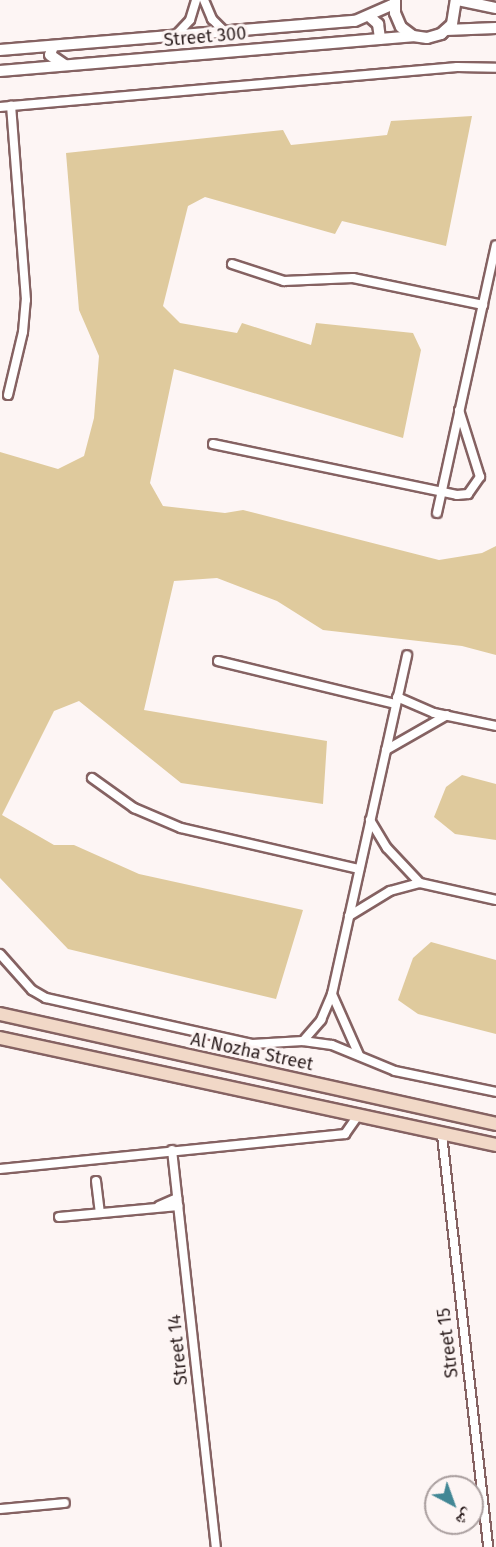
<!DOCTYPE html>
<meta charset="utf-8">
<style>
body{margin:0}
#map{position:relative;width:496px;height:1547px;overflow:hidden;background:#fdf5f4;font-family:"Fira Sans","Noto Naskh Arabic",sans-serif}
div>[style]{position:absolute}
.green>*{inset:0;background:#dfca9d}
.roads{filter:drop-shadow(2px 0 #856262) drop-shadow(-2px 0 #856262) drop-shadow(0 2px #856262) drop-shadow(0 -2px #856262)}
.minor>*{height:8px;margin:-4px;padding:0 4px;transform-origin:4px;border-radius:4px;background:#fff}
.tertiary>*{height:10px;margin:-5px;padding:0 5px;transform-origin:5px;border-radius:5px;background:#fff}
.secondary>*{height:12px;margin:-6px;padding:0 6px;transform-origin:6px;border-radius:6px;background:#f1d8c7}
span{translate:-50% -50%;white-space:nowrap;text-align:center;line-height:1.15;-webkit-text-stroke:6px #fdf5f4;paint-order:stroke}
.street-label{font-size:18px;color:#2d1f1f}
.north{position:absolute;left:424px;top:1475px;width:60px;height:60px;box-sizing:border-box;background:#fdf5f4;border:2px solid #aa9f9f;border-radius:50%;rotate:139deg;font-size:16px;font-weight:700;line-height:24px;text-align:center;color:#2d1f1f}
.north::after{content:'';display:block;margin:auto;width:21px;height:27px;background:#428795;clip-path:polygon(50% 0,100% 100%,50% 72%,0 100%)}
</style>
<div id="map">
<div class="green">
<i style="clip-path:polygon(472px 116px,446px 246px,342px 221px,335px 234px,205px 197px,188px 206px,163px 306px,180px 323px,237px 333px,242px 323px,311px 345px,316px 323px,413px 333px,421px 350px,403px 438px,174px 369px,150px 483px,163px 506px,225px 513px,243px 510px,439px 560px,482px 553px,496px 546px,496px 655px,462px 646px,323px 630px,277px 601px,217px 578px,174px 581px,144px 710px,327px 741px,323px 804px,181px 783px,79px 701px,54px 711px,2px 815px,54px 845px,74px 845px,139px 874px,303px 910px,276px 999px,68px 949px,0 878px,0 452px,58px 469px,84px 456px,94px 418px,99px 356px,79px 310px,66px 153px,283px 130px,291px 145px,387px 135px,391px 121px)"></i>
<i style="clip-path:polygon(462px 775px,496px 784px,496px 840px,455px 834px,434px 817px,446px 787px)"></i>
<i style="clip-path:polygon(431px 942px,496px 960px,496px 1034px,418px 1014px,398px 1000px,413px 958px)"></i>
</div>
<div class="roads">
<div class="minor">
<i style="left:204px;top:0;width:21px;rotate:67deg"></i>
<i style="left:212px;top:19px;width:16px;rotate:45deg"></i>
<i style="left:177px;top:34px;width:19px;rotate:-47deg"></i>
<i style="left:190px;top:20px;width:21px;rotate:-73deg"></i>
<i style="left:0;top:107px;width:459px;rotate:-5deg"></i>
<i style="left:457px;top:67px;width:39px;rotate:1deg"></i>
<i style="left:232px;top:264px;width:55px;rotate:18.1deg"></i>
<i style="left:284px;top:281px;width:69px;rotate:-2.5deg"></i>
<i style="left:353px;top:278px;width:133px;rotate:11.7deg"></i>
<i style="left:8px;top:395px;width:65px;rotate:-76.6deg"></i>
<i style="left:23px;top:332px;width:32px;rotate:-85deg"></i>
<i style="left:26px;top:300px;width:195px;rotate:-94.4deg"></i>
<i style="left:213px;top:444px;width:249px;rotate:11.8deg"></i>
<i style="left:457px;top:495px;width:11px;rotate:-5deg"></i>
<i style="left:468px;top:494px;width:21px;rotate:-55deg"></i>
<i style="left:480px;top:477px;width:70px;rotate:-107.4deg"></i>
<i style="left:437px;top:513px;width:274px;rotate:-77.6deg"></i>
<i style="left:218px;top:661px;width:183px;rotate:13.6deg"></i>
<i style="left:397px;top:697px;width:40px;rotate:23.4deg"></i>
<i style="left:434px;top:713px;width:63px;rotate:11.8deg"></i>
<i style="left:386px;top:750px;width:70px;rotate:-29.8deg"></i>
<i style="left:92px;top:778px;width:52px;rotate:35.5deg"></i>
<i style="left:134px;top:808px;width:51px;rotate:23.1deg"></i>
<i style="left:181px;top:828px;width:183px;rotate:13deg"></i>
<i style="left:370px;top:820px;width:33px;rotate:59deg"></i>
<i style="left:387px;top:848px;width:48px;rotate:46.7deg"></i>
<i style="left:349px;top:916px;width:48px;rotate:-31.4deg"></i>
<i style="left:390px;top:891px;width:31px;rotate:-15deg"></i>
<i style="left:420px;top:883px;width:78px;rotate:12.6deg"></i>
<i style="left:0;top:954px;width:48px;rotate:48.4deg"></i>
<i style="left:32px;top:990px;width:16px;rotate:30deg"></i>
<i style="left:46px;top:998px;width:211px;rotate:12.6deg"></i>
<i style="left:252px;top:1044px;width:51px;rotate:-3.4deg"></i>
<i style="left:303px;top:1041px;width:29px;rotate:8deg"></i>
<i style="left:332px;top:1045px;width:68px;rotate:22.4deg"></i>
<i style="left:395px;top:1071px;width:103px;rotate:11.7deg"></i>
<i style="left:332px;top:994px;width:67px;rotate:66.1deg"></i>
<i style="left:303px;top:1041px;width:28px;rotate:-49deg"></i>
<i style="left:321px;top:1020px;width:28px;rotate:-67deg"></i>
<i style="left:332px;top:994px;width:347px;rotate:-77.5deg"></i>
<i style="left:442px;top:1135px;width:415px;rotate:83.6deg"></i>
<i style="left:172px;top:1150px;width:399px;rotate:83.7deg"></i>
<i style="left:0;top:1169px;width:347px;rotate:-5.8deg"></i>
<i style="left:345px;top:1134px;width:24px;rotate:-55deg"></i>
<i style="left:96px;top:1181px;width:31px;rotate:83deg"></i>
<i style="left:159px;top:1206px;width:20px;rotate:-24deg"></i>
<i style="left:59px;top:1217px;width:120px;rotate:-5.3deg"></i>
<i style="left:0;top:1509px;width:65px;rotate:-5.3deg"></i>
</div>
<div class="tertiary">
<i style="left:395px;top:0;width:13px;rotate:90deg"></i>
<i style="left:395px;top:13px;width:15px;rotate:67deg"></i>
<i style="left:401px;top:27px;width:15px;rotate:37deg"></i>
<i style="left:413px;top:36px;width:14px;rotate:8deg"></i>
<i style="left:427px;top:38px;width:15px;rotate:-16deg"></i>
<i style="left:441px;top:34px;width:15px;rotate:-42deg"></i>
<i style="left:452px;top:24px;width:24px;rotate:-81deg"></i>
<i style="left:458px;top:0;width:39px;rotate:12deg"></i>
<i style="left:370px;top:17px;width:11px;rotate:41deg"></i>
<i style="left:378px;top:24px;width:15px;rotate:82deg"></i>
<i style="left:446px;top:30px;width:50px;rotate:-2.3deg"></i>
<i style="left:53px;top:46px;width:9px;rotate:108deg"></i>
<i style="left:50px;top:55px;width:18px;rotate:34deg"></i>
<i style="left:0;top:50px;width:356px;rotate:-4.7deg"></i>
<i style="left:355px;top:21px;width:43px;rotate:-23.6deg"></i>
<i style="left:0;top:71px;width:414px;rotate:-4.8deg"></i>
</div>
<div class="secondary">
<i style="left:0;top:1014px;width:508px;rotate:12.5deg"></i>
<i style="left:0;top:1038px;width:507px;rotate:12.17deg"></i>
</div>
</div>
<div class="street-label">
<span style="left:205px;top:37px;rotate:-5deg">Street 300</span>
<span style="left:252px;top:1052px;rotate:12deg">Al Nozha Street</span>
<span style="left:448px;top:1343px;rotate:-97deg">Street 15</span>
<span style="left:178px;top:1350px;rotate:-96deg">Street 14</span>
</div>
<div class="north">ش</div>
</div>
